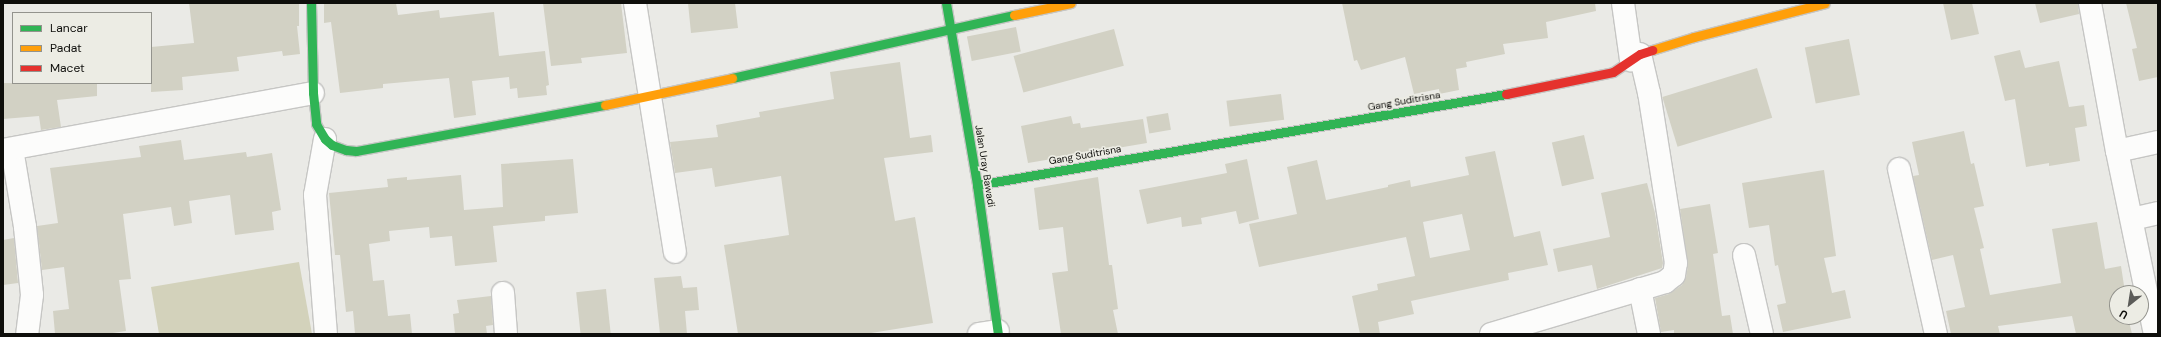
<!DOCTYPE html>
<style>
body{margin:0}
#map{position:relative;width:2161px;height:337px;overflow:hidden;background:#eaeae6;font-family:"DM Sans",sans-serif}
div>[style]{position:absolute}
.green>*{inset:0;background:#d3d2bb}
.building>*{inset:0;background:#d2d1c4;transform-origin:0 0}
.roads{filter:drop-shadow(1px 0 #c6c6c4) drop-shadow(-1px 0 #c6c6c4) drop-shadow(0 1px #c6c6c4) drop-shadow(0 -1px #c6c6c4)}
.street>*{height:22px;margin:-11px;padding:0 11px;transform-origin:11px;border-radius:11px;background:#fcfcfb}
.fast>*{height:9px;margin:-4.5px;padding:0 4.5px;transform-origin:4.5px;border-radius:4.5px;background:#30b455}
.slow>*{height:9px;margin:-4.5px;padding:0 4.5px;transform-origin:4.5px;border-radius:4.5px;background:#ff9f0a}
.jam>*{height:9px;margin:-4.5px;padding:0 4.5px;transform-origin:4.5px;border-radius:4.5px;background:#e5322d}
span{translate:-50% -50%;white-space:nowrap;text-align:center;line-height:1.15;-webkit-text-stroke:3.5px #ecece4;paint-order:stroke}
.street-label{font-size:10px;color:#0e0e0b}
.frame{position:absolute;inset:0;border:4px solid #0e0e0b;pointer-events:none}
.legend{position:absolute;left:12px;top:12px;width:140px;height:72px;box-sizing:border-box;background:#ecece4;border:1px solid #93938d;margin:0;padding:5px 7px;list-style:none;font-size:12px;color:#0e0e0b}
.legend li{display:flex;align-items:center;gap:8px;height:20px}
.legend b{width:20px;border:1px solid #93938d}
.north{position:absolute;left:2109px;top:285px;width:40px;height:40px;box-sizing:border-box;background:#ecece4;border:1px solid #93938d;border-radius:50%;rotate:210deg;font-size:11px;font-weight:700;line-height:16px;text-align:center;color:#0e0e0b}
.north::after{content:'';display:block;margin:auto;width:14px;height:18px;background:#5b5b58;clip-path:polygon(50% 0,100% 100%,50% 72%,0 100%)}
</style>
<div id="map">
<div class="green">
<i style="clip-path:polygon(299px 262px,312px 334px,159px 334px,151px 287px)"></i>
</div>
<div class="building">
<i style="clip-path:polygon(189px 3px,299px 3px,299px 26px,297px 26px,300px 54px,283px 56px,282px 51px,237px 57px,239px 71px,182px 77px,183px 90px,151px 92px,151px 47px,194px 43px)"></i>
<i style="clip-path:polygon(324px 3px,396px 3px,398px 15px,439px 10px,440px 18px,494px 12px,499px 56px,545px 51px,549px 85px,546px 86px,547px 95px,518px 98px,517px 88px,510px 89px,509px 77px,472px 81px,476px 115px,454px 118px,449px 78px,383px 84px,383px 88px,340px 93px,331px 22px,324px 23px)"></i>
<i style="clip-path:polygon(543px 3px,621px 3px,627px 53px,581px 58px,582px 63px,551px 66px)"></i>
<i style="clip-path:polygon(688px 3px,735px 3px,738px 28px,691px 33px)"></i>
<i style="clip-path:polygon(1342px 3px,1595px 3px,1596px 11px,1546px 22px,1548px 38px,1503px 44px,1505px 54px,1466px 62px,1467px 67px,1456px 69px,1459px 90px,1439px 94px,1439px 89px,1414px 94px,1405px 57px,1361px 70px,1357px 60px,1354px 61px)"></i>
<i style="clip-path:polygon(1943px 3px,1972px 3px,1979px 34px,1951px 40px)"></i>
<i style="clip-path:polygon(2035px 3px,2078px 3px,2079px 14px,2040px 23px)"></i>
<i style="clip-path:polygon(2126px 3px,2158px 3px,2158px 77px,2139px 81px,2132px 49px,2137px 48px)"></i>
<i style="left:1016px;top:27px;width:25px;height:50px;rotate:79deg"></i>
<i style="left:1114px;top:29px;width:38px;height:104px;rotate:75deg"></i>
<i style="left:1849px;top:39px;width:57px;height:45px;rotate:79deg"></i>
<i style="clip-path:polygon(2020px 50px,2025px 68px,2059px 61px,2069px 107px,2084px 105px,2087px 126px,2075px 128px,2080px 161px,2049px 166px,2049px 163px,2026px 167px,2015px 99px,2005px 101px,1994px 56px)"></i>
<i style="clip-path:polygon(900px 62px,910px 138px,931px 135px,933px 152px,884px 158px,895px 221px,915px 217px,933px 323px,865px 334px,738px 334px,724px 245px,789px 235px,781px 176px,715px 187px,712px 168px,675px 173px,670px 142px,718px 137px,716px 125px,760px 117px,759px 112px,834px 99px,830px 72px)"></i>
<i style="left:1757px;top:68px;width:52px;height:99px;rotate:73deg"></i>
<i style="clip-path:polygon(3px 83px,97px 83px,97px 96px,57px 100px,61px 127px,41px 130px,39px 116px,3px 119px)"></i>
<i style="left:1281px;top:94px;width:26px;height:55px;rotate:83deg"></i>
<i style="left:1168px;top:113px;width:17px;height:22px;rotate:80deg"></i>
<i style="clip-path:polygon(1071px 116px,1073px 124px,1080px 123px,1081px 128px,1143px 119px,1147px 143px,1028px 163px,1021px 126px)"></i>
<i style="clip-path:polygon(1964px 131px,1971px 164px,1974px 163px,1984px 206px,1974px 208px,1984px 248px,1980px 249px,1990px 295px,2061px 283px,2052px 229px,2097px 222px,2105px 269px,2121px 266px,2125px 292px,2117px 293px,2117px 317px,2128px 317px,2132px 334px,2076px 334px,2072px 316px,1998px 326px,2000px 334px,1951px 334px,1946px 311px,1965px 307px,1953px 255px,1932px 260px,1913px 176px,1919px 175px,1912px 142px)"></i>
<i style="left:1584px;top:135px;width:45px;height:33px;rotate:77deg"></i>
<i style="clip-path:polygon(181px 140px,184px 160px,246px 152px,247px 157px,272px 153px,281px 210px,272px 212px,274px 230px,235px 235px,230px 195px,189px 201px,192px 223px,174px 226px,171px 207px,123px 214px,131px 279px,119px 280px,126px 331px,106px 334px,55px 334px,53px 311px,69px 309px,64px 267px,42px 270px,37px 226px,58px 223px,50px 168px,141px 157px,139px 146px)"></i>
<i style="clip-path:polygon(evenodd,1495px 151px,1514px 237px,1540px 231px,1548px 265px,1508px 273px,1509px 280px,1411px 301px,1414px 314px,1378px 322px,1380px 334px,1360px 334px,1352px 296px,1378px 290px,1377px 284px,1415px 276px,1406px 237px,1259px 267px,1249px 224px,1297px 214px,1287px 167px,1317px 160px,1326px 200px,1388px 187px,1388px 185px,1410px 180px,1411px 187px,1469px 175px,1465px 157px,1495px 151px,1462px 214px,1470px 250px,1430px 258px,1423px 222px,1462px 214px)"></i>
<i style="clip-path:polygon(573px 159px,578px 213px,545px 216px,545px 221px,493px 226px,497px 262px,455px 266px,452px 236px,430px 238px,429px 227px,389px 231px,390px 241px,369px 244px,373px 281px,384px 280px,388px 316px,410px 314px,412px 334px,355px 334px,353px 311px,346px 312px,340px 255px,335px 255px,329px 193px,388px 187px,387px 179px,407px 177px,407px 180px,461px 175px,464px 210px,503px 207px,501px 164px)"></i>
<i style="clip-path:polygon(1247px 159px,1259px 219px,1239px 224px,1236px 211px,1201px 218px,1202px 224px,1182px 227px,1181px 217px,1147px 224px,1139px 190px,1227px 173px,1225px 164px)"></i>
<i style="clip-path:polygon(1824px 170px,1836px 256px,1824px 258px,1832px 293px,1845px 290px,1851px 318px,1783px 332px,1777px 305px,1786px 303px,1778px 265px,1775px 266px,1769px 225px,1749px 228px,1742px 183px)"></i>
<i style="clip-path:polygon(1098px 177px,1109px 265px,1112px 265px,1118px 309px,1113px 310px,1118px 334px,1061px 334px,1052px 273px,1068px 271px,1063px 227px,1039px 230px,1034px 188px)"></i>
<i style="clip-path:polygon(1647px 183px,1655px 213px,1663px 263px,1662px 268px,1597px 289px,1592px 265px,1558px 272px,1553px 249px,1610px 237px,1601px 193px)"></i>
<i style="clip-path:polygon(1710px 204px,1718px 253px,1713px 254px,1722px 316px,1730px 315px,1733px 334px,1674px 334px,1674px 330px,1661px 332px,1655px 298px,1669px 294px,1682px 285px,1686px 277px,1688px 265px,1680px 209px)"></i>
<i style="clip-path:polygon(14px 238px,18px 283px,3px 285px,3px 240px)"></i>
<i style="clip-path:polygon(681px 276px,683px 288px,697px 287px,699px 310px,685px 311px,687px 334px,660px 334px,654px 278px)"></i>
<i style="left:606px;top:289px;width:45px;height:30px;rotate:84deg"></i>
<i style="clip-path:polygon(491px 296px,493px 325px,486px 326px,487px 334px,455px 334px,453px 314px,459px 313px,457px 300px)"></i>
</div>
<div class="roads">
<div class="street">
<i style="left:635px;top:3px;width:252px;rotate:80.9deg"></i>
<i style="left:1623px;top:3px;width:58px;rotate:82deg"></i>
<i style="left:2090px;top:3px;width:150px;rotate:79.7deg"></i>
<i style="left:2117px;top:151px;width:187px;rotate:78.3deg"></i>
<i style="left:325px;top:139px;width:57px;rotate:100.1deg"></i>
<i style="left:315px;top:195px;width:139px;rotate:85.5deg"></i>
<i style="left:12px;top:149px;width:79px;rotate:80.5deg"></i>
<i style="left:25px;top:227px;width:68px;rotate:84.1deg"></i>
<i style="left:32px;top:295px;width:39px;rotate:97deg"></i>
<i style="left:3px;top:150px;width:315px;rotate:-10.4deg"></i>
<i style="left:2117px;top:151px;width:42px;rotate:-12.4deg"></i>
<i style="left:1899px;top:169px;width:169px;rotate:77.4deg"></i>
<i style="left:2132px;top:219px;width:27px;rotate:-13deg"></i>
<i style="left:1744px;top:255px;width:81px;rotate:77.2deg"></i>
<i style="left:1640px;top:289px;width:46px;rotate:78.7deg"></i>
<i style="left:503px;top:293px;width:41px;rotate:85.8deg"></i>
<i style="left:979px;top:334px;width:19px;rotate:-9deg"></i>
<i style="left:1491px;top:334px;width:182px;rotate:-16.6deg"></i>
<i style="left:1665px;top:282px;width:11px;rotate:-38deg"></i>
<i style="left:1674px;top:275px;width:12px;rotate:-81deg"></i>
<i style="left:1676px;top:263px;width:172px;rotate:-99deg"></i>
<i style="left:1649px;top:93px;width:40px;rotate:-103deg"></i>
</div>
<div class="fast">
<i style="left:311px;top:3px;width:90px;rotate:88.7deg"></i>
<i style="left:313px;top:93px;width:31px;rotate:84deg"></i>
<i style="left:316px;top:124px;width:17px;rotate:59deg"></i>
<i style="left:325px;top:139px;width:9px;rotate:41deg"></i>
<i style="left:332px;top:145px;width:15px;rotate:20deg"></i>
<i style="left:346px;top:150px;width:10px;rotate:6deg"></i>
<i style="left:356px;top:151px;width:253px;rotate:-10.5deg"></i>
<i style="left:946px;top:3px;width:185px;rotate:80.3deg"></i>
<i style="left:977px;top:185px;width:150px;rotate:82deg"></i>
<i style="left:732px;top:78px;width:289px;rotate:-12.6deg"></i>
<i style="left:977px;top:185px;width:537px;rotate:-9.76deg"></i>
</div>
<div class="slow">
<i style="left:1014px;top:15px;width:58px;rotate:-11.9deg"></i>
<i style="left:1652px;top:50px;width:44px;rotate:-17.2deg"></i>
<i style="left:1694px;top:37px;width:135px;rotate:-14.5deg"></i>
<i style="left:605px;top:105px;width:130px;rotate:-12deg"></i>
</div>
<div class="jam">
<i style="left:1506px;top:94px;width:109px;rotate:-11.6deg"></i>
<i style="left:1613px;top:72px;width:32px;rotate:-34deg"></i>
<i style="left:1640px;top:54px;width:13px;rotate:-18deg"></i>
</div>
</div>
<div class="street-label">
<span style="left:1404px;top:101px;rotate:-10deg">Gang Suditrisna</span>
<span style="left:1085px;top:155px;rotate:-10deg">Gang Suditrisna</span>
<span style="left:985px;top:166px;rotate:81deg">Jalan Uray Bawadi</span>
</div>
<div class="frame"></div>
<ul class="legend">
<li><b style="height:5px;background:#30b455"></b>Lancar</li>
<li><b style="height:5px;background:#ff9f0a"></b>Padat</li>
<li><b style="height:5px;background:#e5322d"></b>Macet</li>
</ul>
<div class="north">U</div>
</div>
